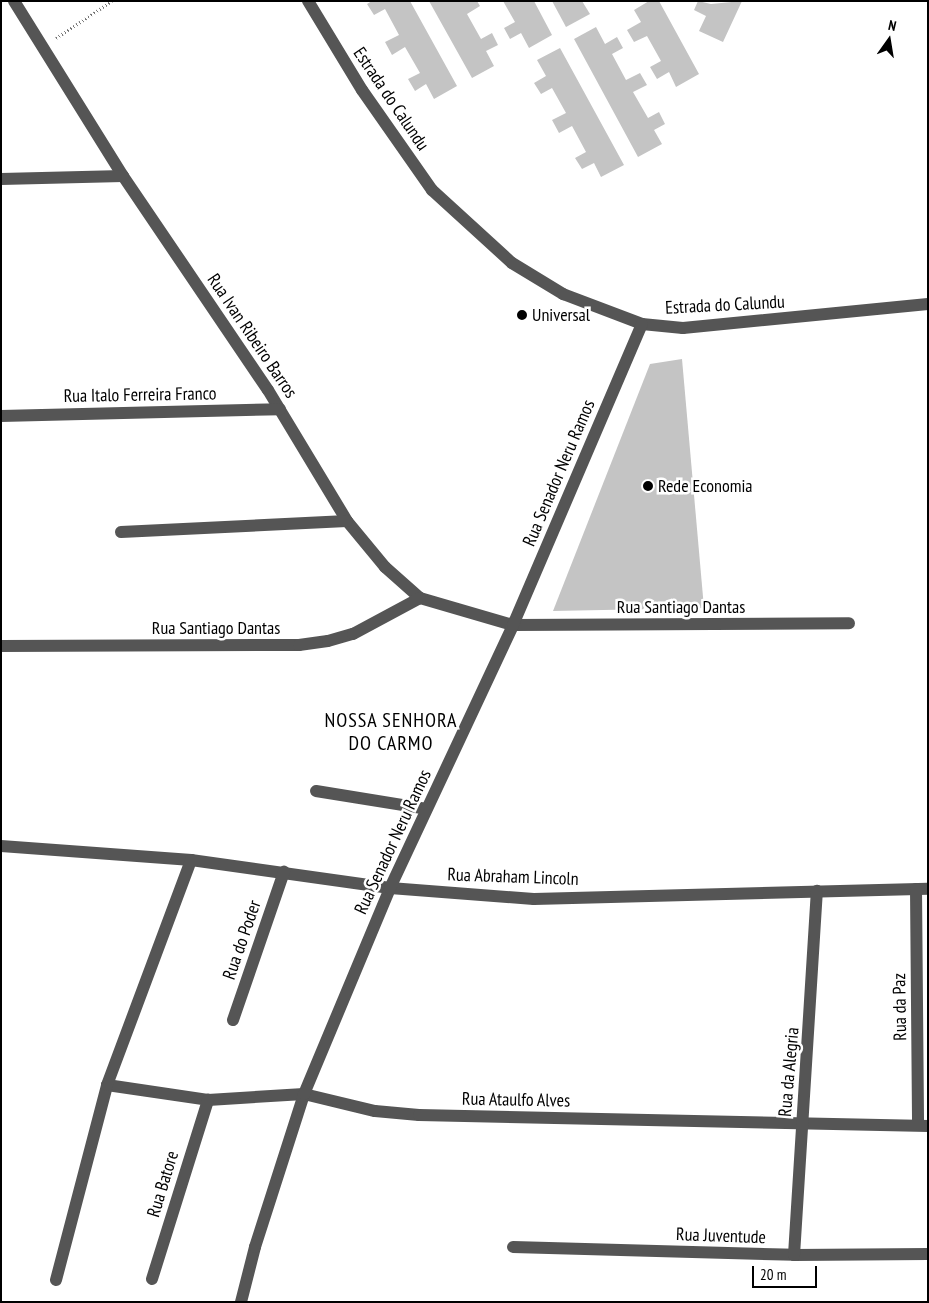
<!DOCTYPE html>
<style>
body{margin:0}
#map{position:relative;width:929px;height:1303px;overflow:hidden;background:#fff;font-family:"PT Sans Narrow",sans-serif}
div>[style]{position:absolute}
.building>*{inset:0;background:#c4c4c4}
.path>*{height:3px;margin-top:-1.5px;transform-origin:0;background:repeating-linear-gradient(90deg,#777 0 1px,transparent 0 3.5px)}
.minor>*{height:12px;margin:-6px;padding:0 6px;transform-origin:6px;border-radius:6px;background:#555}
.dots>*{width:14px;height:14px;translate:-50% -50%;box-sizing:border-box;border:2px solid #fff;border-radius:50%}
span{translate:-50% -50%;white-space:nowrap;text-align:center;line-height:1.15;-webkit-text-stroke:5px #fff;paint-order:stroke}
.street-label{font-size:18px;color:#000}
.poi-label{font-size:18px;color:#000}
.left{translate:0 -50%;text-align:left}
.quarter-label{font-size:20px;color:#000;letter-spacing:1px}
.frame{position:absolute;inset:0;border:2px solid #000;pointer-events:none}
.north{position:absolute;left:864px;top:15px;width:50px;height:50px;-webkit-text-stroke:4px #fff;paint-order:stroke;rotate:13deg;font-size:14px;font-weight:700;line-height:20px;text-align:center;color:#000}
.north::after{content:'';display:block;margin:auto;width:18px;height:22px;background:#000;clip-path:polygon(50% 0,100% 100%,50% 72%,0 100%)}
.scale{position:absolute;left:752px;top:1266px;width:65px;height:22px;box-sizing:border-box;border:2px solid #000;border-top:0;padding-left:6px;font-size:15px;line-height:18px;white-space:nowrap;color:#000;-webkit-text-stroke:4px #fff;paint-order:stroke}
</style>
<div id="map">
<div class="building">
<i style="clip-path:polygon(372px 1px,410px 1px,457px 86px,434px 99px,426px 84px,415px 91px,408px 79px,420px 73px,405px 47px,392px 55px,385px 42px,399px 35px,385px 9px,374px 15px,367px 4px)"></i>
<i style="clip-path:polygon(429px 1px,477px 1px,480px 6px,467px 14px,481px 39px,492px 33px,498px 45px,486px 51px,494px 66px,472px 78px)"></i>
<i style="clip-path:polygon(503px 1px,534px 1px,552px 35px,529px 48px,521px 33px,510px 39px,504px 28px,515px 22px)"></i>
<i style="clip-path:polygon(552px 1px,582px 1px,590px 14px,566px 27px)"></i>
<i style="clip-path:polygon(649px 1px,659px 1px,699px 74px,676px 87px,669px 72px,657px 79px,650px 67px,661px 61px,647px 36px,634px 42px,627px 30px,641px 22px,634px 10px)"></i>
<i style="clip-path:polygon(698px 1px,711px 4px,742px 1px,723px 42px,699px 31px,706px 16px,694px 10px)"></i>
<i style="clip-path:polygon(596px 27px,605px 44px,617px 37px,623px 48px,612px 54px,626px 80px,640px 73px,647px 85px,633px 92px,648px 118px,659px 112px,665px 124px,654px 130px,662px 144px,638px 157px,574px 39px)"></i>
<i style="clip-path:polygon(560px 48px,624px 165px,601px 177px,594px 163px,582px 169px,575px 158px,586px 152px,572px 126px,559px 133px,552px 120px,566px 113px,552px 88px,541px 94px,534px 83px,546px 76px,537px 60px)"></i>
<i style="clip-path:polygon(682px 359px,704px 608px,553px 611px,650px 364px)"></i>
</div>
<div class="path">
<i style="left:56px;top:38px;width:67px;rotate:-33.5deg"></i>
</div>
<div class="minor">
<i style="left:14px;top:1px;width:206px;rotate:58.1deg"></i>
<i style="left:123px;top:176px;width:258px;rotate:55.9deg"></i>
<i style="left:268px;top:390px;width:153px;rotate:58.9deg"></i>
<i style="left:347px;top:521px;width:60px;rotate:50.4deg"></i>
<i style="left:385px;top:567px;width:47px;rotate:41.5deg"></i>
<i style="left:420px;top:598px;width:97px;rotate:16.2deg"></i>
<i style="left:513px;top:625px;width:336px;rotate:-0.3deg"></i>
<i style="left:308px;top:1px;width:104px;rotate:58.8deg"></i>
<i style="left:362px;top:90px;width:122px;rotate:55deg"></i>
<i style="left:432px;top:190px;width:108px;rotate:42.4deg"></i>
<i style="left:512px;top:263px;width:60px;rotate:31.3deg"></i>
<i style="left:563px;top:294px;width:85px;rotate:20.8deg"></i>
<i style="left:642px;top:324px;width:41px;rotate:5.6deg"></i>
<i style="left:683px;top:328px;width:246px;rotate:-5.6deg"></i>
<i style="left:1px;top:179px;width:122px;rotate:-1.4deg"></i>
<i style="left:1px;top:416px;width:279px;rotate:-1.4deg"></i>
<i style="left:121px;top:532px;width:226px;rotate:-2.8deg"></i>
<i style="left:1px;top:646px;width:298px;rotate:-0.2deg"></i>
<i style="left:299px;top:645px;width:29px;rotate:-8deg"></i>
<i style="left:328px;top:641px;width:26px;rotate:-16deg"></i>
<i style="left:353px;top:634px;width:76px;rotate:-28.2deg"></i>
<i style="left:316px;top:791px;width:112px;rotate:9.2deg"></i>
<i style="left:1px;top:846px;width:191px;rotate:4.2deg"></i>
<i style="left:191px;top:860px;width:201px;rotate:8deg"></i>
<i style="left:390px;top:888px;width:144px;rotate:4.4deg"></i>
<i style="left:534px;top:899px;width:394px;rotate:-1.5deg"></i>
<i style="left:916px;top:889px;width:236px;rotate:89.5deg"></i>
<i style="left:233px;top:1020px;width:157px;rotate:-71deg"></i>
<i style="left:107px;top:1085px;width:102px;rotate:8.4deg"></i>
<i style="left:208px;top:1100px;width:96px;rotate:-3.6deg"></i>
<i style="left:304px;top:1094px;width:73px;rotate:13.5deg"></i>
<i style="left:375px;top:1111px;width:44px;rotate:5.2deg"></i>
<i style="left:419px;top:1115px;width:509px;rotate:1.24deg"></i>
<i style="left:513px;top:1247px;width:281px;rotate:1.6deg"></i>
<i style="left:794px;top:1255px;width:134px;rotate:-0.4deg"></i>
<i style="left:794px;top:1255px;width:365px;rotate:-86.4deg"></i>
<i style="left:152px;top:1279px;width:188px;rotate:-72.6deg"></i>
<i style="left:56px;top:1280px;width:202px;rotate:-75.3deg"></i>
<i style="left:107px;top:1085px;width:240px;rotate:-69.5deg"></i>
<i style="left:241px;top:1302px;width:57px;rotate:-75.7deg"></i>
<i style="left:255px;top:1247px;width:161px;rotate:-72.2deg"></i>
<i style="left:304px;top:1094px;width:223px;rotate:-67.3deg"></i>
<i style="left:390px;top:888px;width:290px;rotate:-64.9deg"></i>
<i style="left:513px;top:625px;width:327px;rotate:-66.8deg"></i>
</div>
<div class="dots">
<i style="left:522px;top:315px;background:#000"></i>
<i style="left:648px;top:486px;background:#000"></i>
</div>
<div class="street-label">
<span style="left:391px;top:99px;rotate:56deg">Estrada do Calundu</span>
<span style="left:725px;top:305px;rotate:-3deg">Estrada do Calundu</span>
<span style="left:252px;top:336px;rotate:56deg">Rua Ivan Ribeiro Barros</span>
<span style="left:140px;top:395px;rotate:-1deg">Rua Italo Ferreira Franco</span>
<span style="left:559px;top:473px;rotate:-67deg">Rua Senador Neru Ramos</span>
<span style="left:681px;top:607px">Rua Santiago Dantas</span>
<span style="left:216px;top:628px">Rua Santiago Dantas</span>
<span style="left:393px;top:842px;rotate:-65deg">Rua Senador Neru Ramos</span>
<span style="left:513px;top:877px;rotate:2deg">Rua Abraham Lincoln</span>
<span style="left:242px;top:940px;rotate:-71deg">Rua do Poder</span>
<span style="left:900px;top:1007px;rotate:-91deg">Rua da Paz</span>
<span style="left:789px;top:1072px;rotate:-85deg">Rua da Alegria</span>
<span style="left:516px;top:1100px;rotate:1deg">Rua Ataulfo Alves</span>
<span style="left:163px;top:1184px;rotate:-73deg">Rua Batore</span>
<span style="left:721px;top:1236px;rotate:2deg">Rua Juventude</span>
</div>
<div class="poi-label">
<span class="left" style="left:532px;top:315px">Universal</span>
<span class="left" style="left:658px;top:486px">Rede Economia</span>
</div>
<div class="quarter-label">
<span style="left:391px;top:732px">NOSSA SENHORA<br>DO CARMO</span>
</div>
<div class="frame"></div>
<div class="north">N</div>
<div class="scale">20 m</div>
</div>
